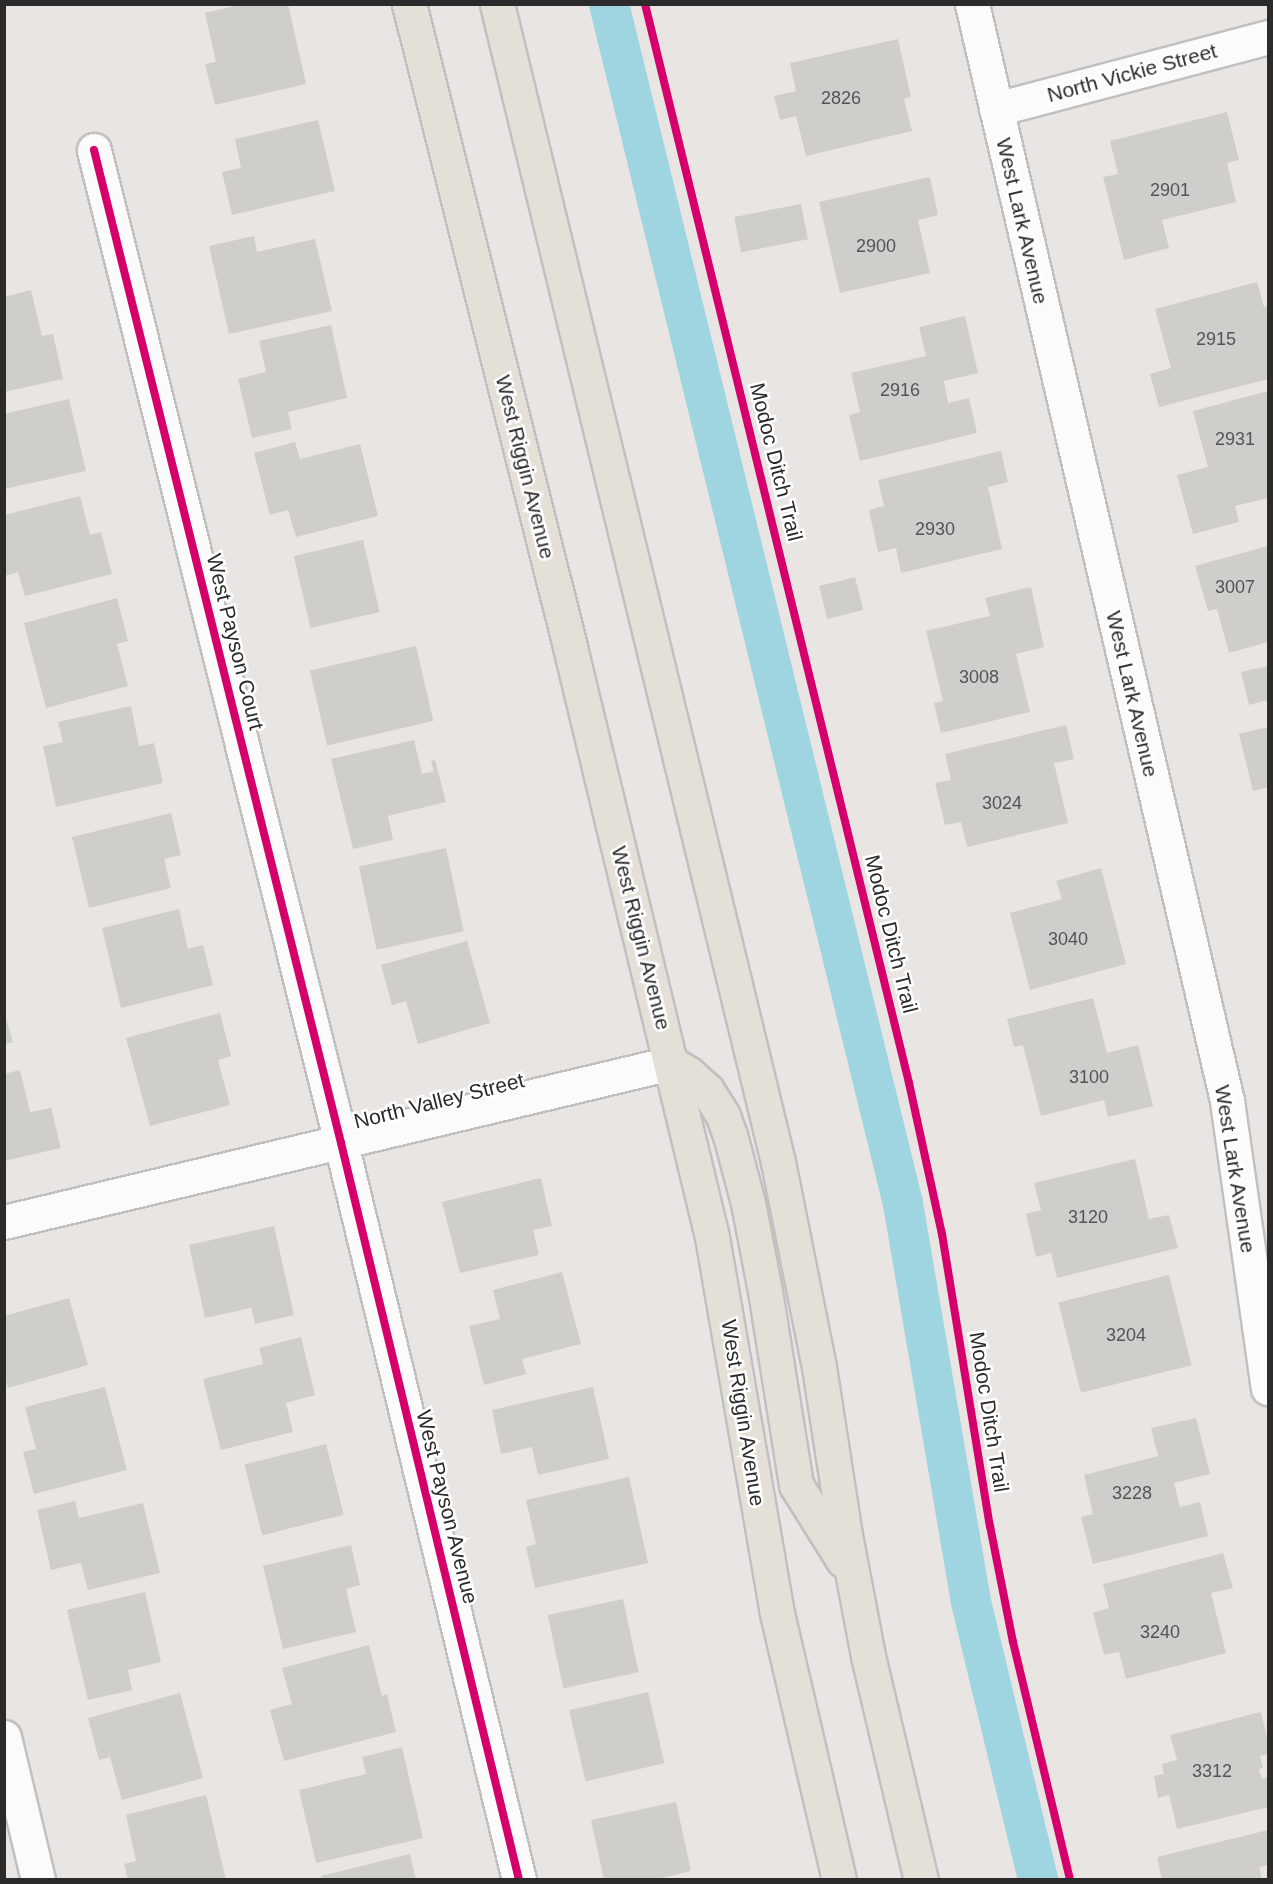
<!DOCTYPE html>
<style>
body{margin:0}
#map{position:relative;width:1273px;height:1884px;overflow:hidden;background:#e8e5e2;font-family:Arial,sans-serif}
div>[style]{position:absolute}
.canal>*{height:40px;margin:-20px;padding:0 20px;transform-origin:20px;border-radius:20px;background:#9fd4e1}
.building>*{inset:0;background:#d0cecb;transform-origin:0 0}
.roads{filter:drop-shadow(2px 0 #c1c0c0) drop-shadow(-2px 0 #c1c0c0) drop-shadow(0 2px #c1c0c0) drop-shadow(0 -2px #c1c0c0)}
.minor>*{height:33px;margin:-16.5px;padding:0 16.5px;transform-origin:16.5px;border-radius:16.5px;background:#fcfbfb}
.major>*{height:33px;margin:-16.5px;padding:0 16.5px;transform-origin:16.5px;border-radius:16.5px;background:#e5e0d7}
.cycleway>*{height:8px;margin:-4px;padding:0 4px;transform-origin:4px;border-radius:4px;background:#d6006c}
span{translate:-50% -50%;white-space:nowrap;text-align:center;line-height:1.15;-webkit-text-stroke:5px #fff;paint-order:stroke}
.number-label{font-size:18px;color:#555454}
.number-label span{-webkit-text-stroke-width:0}
.street-label{font-size:21px;color:#2b2b2b}
.frame{position:absolute;inset:0;border:6px solid #2b2b2b;pointer-events:none}
</style>
<div id="map">
<div class="canal">
<i style="left:609px;top:4px;width:1235px;rotate:76.23deg"></i>
<i style="left:903px;top:1204px;width:400px;rotate:80.3deg"></i>
<i style="left:970px;top:1598px;width:290px;rotate:76.4deg"></i>
</div>
<div class="building">
<i style="clip-path:polygon(243px 4px,288px 4px,306px 84px,215px 105px,205px 64px,216px 62px,205px 13px)"></i>
<i style="clip-path:polygon(898px 39px,911px 97px,904px 99px,912px 131px,806px 156px,796px 116px,780px 120px,774px 96px,796px 91px,790px 63px)"></i>
<i style="clip-path:polygon(1227px 112px,1239px 160px,1227px 163px,1236px 202px,1162px 220px,1169px 248px,1124px 260px,1103px 177px,1118px 174px,1110px 141px)"></i>
<i style="clip-path:polygon(318px 120px,335px 191px,232px 215px,222px 172px,241px 168px,235px 139px)"></i>
<i style="clip-path:polygon(930px 177px,938px 215px,918px 220px,930px 273px,840px 293px,819px 202px)"></i>
<i style="left:801px;top:204px;width:36px;height:68px;rotate:79deg"></i>
<i style="clip-path:polygon(254px 236px,257px 252px,315px 239px,332px 311px,229px 334px,209px 246px)"></i>
<i style="clip-path:polygon(1257px 282px,1264px 307px,1268px 306px,1268px 379px,1159px 407px,1150px 374px,1171px 368px,1155px 309px)"></i>
<i style="clip-path:polygon(31px 290px,42px 336px,53px 334px,63px 379px,4px 392px,4px 297px)"></i>
<i style="clip-path:polygon(965px 316px,978px 373px,944px 381px,948px 403px,969px 398px,977px 433px,860px 461px,849px 415px,860px 412px,851px 373px,926px 356px,919px 327px)"></i>
<i style="clip-path:polygon(331px 325px,347px 398px,288px 412px,292px 429px,252px 438px,238px 379px,266px 372px,259px 341px)"></i>
<i style="clip-path:polygon(1268px 391px,1268px 498px,1235px 506px,1239px 522px,1193px 534px,1177px 475px,1208px 467px,1193px 411px)"></i>
<i style="clip-path:polygon(69px 399px,86px 471px,4px 489px,4px 414px)"></i>
<i style="clip-path:polygon(295px 442px,300px 459px,360px 444px,378px 516px,296px 537px,288px 510px,270px 515px,254px 453px)"></i>
<i style="clip-path:polygon(1001px 451px,1008px 482px,988px 487px,1002px 549px,901px 573px,896px 548px,878px 552px,869px 510px,884px 506px,878px 480px)"></i>
<i style="clip-path:polygon(80px 496px,90px 535px,101px 532px,112px 574px,25px 596px,18px 572px,4px 576px,4px 515px)"></i>
<i style="left:363px;top:540px;width:74px;height:71px;rotate:77deg"></i>
<i style="clip-path:polygon(1268px 546px,1268px 642px,1229px 653px,1217px 609px,1208px 611px,1195px 566px)"></i>
<i style="left:855px;top:577px;width:34px;height:37px;rotate:76deg"></i>
<i style="clip-path:polygon(1031px 587px,1044px 647px,1016px 654px,1030px 712px,941px 733px,934px 703px,943px 701px,926px 631px,990px 616px,985px 598px)"></i>
<i style="clip-path:polygon(117px 598px,128px 641px,117px 644px,128px 686px,46px 708px,24px 623px)"></i>
<i style="left:416px;top:646px;width:77px;height:109px;rotate:77deg"></i>
<i style="clip-path:polygon(1268px 666px,1268px 700px,1249px 705px,1241px 672px)"></i>
<i style="clip-path:polygon(131px 706px,139px 746px,154px 743px,163px 783px,56px 807px,43px 746px,63px 742px,58px 722px)"></i>
<i style="clip-path:polygon(1066px 725px,1074px 759px,1054px 763px,1068px 823px,967px 847px,961px 822px,945px 825px,935px 783px,951px 780px,945px 754px)"></i>
<i style="clip-path:polygon(1268px 727px,1268px 787px,1253px 791px,1239px 734px)"></i>
<i style="clip-path:polygon(414px 740px,422px 774px,434px 771px,431px 761px,435px 760px,446px 802px,388px 816px,393px 840px,353px 849px,331px 759px)"></i>
<i style="clip-path:polygon(171px 813px,181px 855px,164px 859px,171px 888px,89px 908px,72px 837px)"></i>
<i style="left:446px;top:848px;width:85px;height:89px;rotate:78deg"></i>
<i style="clip-path:polygon(1101px 868px,1126px 964px,1030px 990px,1010px 913px,1062px 899px,1056px 881px)"></i>
<i style="clip-path:polygon(179px 909px,188px 949px,203px 945px,213px 985px,121px 1008px,102px 928px)"></i>
<i style="clip-path:polygon(467px 941px,490px 1023px,418px 1044px,406px 1001px,392px 1005px,381px 965px)"></i>
<i style="clip-path:polygon(1093px 998px,1107px 1053px,1138px 1045px,1153px 1106px,1108px 1117px,1104px 1100px,1041px 1116px,1023px 1045px,1014px 1047px,1007px 1019px)"></i>
<i style="clip-path:polygon(4px 1011px,13px 1042px,4px 1044px)"></i>
<i style="clip-path:polygon(220px 1013px,231px 1056px,218px 1060px,230px 1105px,150px 1126px,126px 1038px)"></i>
<i style="clip-path:polygon(20px 1070px,30px 1112px,51px 1108px,61px 1148px,4px 1161px,4px 1074px)"></i>
<i style="clip-path:polygon(1135px 1159px,1149px 1219px,1169px 1215px,1178px 1248px,1057px 1278px,1051px 1253px,1036px 1257px,1026px 1214px,1041px 1210px,1034px 1183px)"></i>
<i style="clip-path:polygon(541px 1178px,552px 1226px,533px 1230px,539px 1255px,460px 1273px,442px 1202px)"></i>
<i style="clip-path:polygon(274px 1226px,294px 1315px,255px 1324px,251px 1308px,205px 1318px,189px 1245px)"></i>
<i style="clip-path:polygon(562px 1272px,581px 1344px,522px 1359px,526px 1374px,484px 1385px,469px 1326px,500px 1319px,493px 1290px)"></i>
<i style="left:1169px;top:1275px;width:93px;height:114px;rotate:76deg"></i>
<i style="clip-path:polygon(69px 1298px,88px 1365px,8px 1388px,4px 1374px,4px 1316px)"></i>
<i style="clip-path:polygon(301px 1337px,315px 1395px,286px 1403px,293px 1432px,221px 1450px,203px 1379px,263px 1364px,259px 1348px)"></i>
<i style="clip-path:polygon(105px 1387px,127px 1470px,34px 1494px,23px 1452px,36px 1449px,25px 1407px)"></i>
<i style="clip-path:polygon(593px 1387px,609px 1459px,538px 1475px,532px 1447px,501px 1454px,492px 1410px)"></i>
<i style="clip-path:polygon(1196px 1418px,1210px 1474px,1174px 1483px,1180px 1507px,1200px 1502px,1208px 1536px,1093px 1564px,1081px 1517px,1093px 1514px,1084px 1475px,1158px 1456px,1151px 1428px)"></i>
<i style="left:326px;top:1444px;width:73px;height:84px;rotate:76deg"></i>
<i style="clip-path:polygon(629px 1477px,648px 1563px,535px 1588px,526px 1547px,536px 1544px,526px 1500px)"></i>
<i style="clip-path:polygon(75px 1501px,79px 1518px,143px 1503px,160px 1573px,88px 1590px,81px 1563px,51px 1570px,37px 1510px)"></i>
<i style="clip-path:polygon(351px 1545px,360px 1585px,346px 1589px,356px 1632px,283px 1649px,263px 1566px)"></i>
<i style="clip-path:polygon(1223px 1553px,1233px 1588px,1211px 1593px,1226px 1653px,1126px 1679px,1119px 1652px,1104px 1655px,1093px 1613px,1109px 1608px,1103px 1584px)"></i>
<i style="clip-path:polygon(145px 1592px,161px 1662px,128px 1670px,132px 1690px,88px 1700px,67px 1610px)"></i>
<i style="left:623px;top:1599px;width:75px;height:77px;rotate:78deg"></i>
<i style="clip-path:polygon(369px 1645px,382px 1696px,387px 1694px,396px 1732px,284px 1761px,270px 1710px,292px 1704px,282px 1668px)"></i>
<i style="left:648px;top:1692px;width:73px;height:81px;rotate:77deg"></i>
<i style="clip-path:polygon(180px 1693px,203px 1778px,122px 1800px,110px 1757px,99px 1760px,88px 1718px)"></i>
<i style="clip-path:polygon(1261px 1712px,1268px 1742px,1268px 1754px,1260px 1756px,1263px 1768px,1259px 1769px,1262px 1779px,1268px 1777px,1268px 1807px,1177px 1829px,1169px 1795px,1158px 1798px,1154px 1776px,1164px 1774px,1162px 1764px,1177px 1760px,1170px 1735px)"></i>
<i style="clip-path:polygon(402px 1747px,423px 1838px,316px 1863px,299px 1790px,366px 1774px,362px 1757px)"></i>
<i style="clip-path:polygon(206px 1795px,226px 1880px,128px 1880px,124px 1864px,136px 1861px,126px 1815px)"></i>
<i style="clip-path:polygon(676px 1802px,691px 1871px,654px 1880px,604px 1880px,591px 1820px)"></i>
<i style="clip-path:polygon(1268px 1830px,1268px 1865px,1259px 1867px,1262px 1880px,1162px 1880px,1157px 1857px)"></i>
<i style="clip-path:polygon(410px 1854px,416px 1880px,322px 1880px,321px 1876px)"></i>
</div>
<div class="roads">
<div class="minor">
<i style="left:972px;top:4px;width:1126px;rotate:76.91deg"></i>
<i style="left:1227px;top:1101px;width:290px;rotate:81.9deg"></i>
<i style="left:996px;top:109px;width:281px;rotate:-14.8deg"></i>
<i style="left:94px;top:150px;width:1023px;rotate:76.03deg"></i>
<i style="left:341px;top:1143px;width:758px;rotate:76.42deg"></i>
<i style="left:4px;top:1222px;width:686px;rotate:-13.41deg"></i>
<i style="left:4px;top:1737px;width:147px;rotate:76.6deg"></i>
</div>
<div class="major">
<i style="left:409px;top:4px;width:663px;rotate:75.94deg"></i>
<i style="left:570px;top:647px;width:607px;rotate:76.47deg"></i>
<i style="left:712px;top:1237px;width:377px;rotate:80.2deg"></i>
<i style="left:776px;top:1609px;width:278px;rotate:76.9deg"></i>
<i style="left:497px;top:4px;width:1192px;rotate:76.36deg"></i>
<i style="left:778px;top:1162px;width:209px;rotate:78.7deg"></i>
<i style="left:819px;top:1367px;width:170px;rotate:81.2deg"></i>
<i style="left:845px;top:1535px;width:123px;rotate:79.2deg"></i>
<i style="left:868px;top:1656px;width:230px;rotate:76.7deg"></i>
<i style="left:671px;top:1063px;width:21px;rotate:31deg"></i>
<i style="left:689px;top:1074px;width:24px;rotate:42deg"></i>
<i style="left:707px;top:1090px;width:31px;rotate:58deg"></i>
<i style="left:723px;top:1116px;width:20px;rotate:70deg"></i>
<i style="left:730px;top:1135px;width:70px;rotate:75.2deg"></i>
<i style="left:748px;top:1203px;width:90px;rotate:79.1deg"></i>
<i style="left:765px;top:1291px;width:196px;rotate:80.9deg"></i>
<i style="left:796px;top:1485px;width:89px;rotate:57.9deg"></i>
</div>
</div>
<div class="cycleway">
<i style="left:645px;top:4px;width:1111px;rotate:76.25deg"></i>
<i style="left:909px;top:1083px;width:155px;rotate:77.7deg"></i>
<i style="left:942px;top:1234px;width:296px;rotate:80.7deg"></i>
<i style="left:990px;top:1526px;width:118px;rotate:78.8deg"></i>
<i style="left:1013px;top:1642px;width:245px;rotate:76.5deg"></i>
<i style="left:94px;top:150px;width:1023px;rotate:76.03deg"></i>
<i style="left:341px;top:1143px;width:758px;rotate:76.42deg"></i>
</div>
<div class="number-label">
<span style="left:841px;top:98px">2826</span>
<span style="left:1170px;top:190px">2901</span>
<span style="left:876px;top:246px">2900</span>
<span style="left:1216px;top:339px">2915</span>
<span style="left:900px;top:390px">2916</span>
<span style="left:1235px;top:439px">2931</span>
<span style="left:935px;top:529px">2930</span>
<span style="left:1235px;top:587px">3007</span>
<span style="left:979px;top:677px">3008</span>
<span style="left:1002px;top:803px">3024</span>
<span style="left:1068px;top:939px">3040</span>
<span style="left:1089px;top:1077px">3100</span>
<span style="left:1088px;top:1217px">3120</span>
<span style="left:1126px;top:1335px">3204</span>
<span style="left:1132px;top:1493px">3228</span>
<span style="left:1160px;top:1632px">3240</span>
<span style="left:1212px;top:1771px">3312</span>
</div>
<div class="street-label">
<span style="left:1132px;top:73px;rotate:-15deg">North Vickie Street</span>
<span style="left:1022px;top:221px;rotate:77deg">West Lark Avenue</span>
<span style="left:776px;top:462px;rotate:76deg">Modoc Ditch Trail</span>
<span style="left:525px;top:467px;rotate:76deg">West Riggin Avenue</span>
<span style="left:235px;top:642px;rotate:76deg">West Payson Court</span>
<span style="left:1132px;top:694px;rotate:77deg">West Lark Avenue</span>
<span style="left:891px;top:934px;rotate:76deg">Modoc Ditch Trail</span>
<span style="left:641px;top:938px;rotate:76deg">West Riggin Avenue</span>
<span style="left:439px;top:1101px;rotate:-14deg">North Valley Street</span>
<span style="left:1235px;top:1169px;rotate:81deg">West Lark Avenue</span>
<span style="left:989px;top:1412px;rotate:81deg">Modoc Ditch Trail</span>
<span style="left:743px;top:1413px;rotate:81deg">West Riggin Avenue</span>
<span style="left:447px;top:1507px;rotate:76deg">West Payson Avenue</span>
</div>
<div class="frame"></div>
</div>
